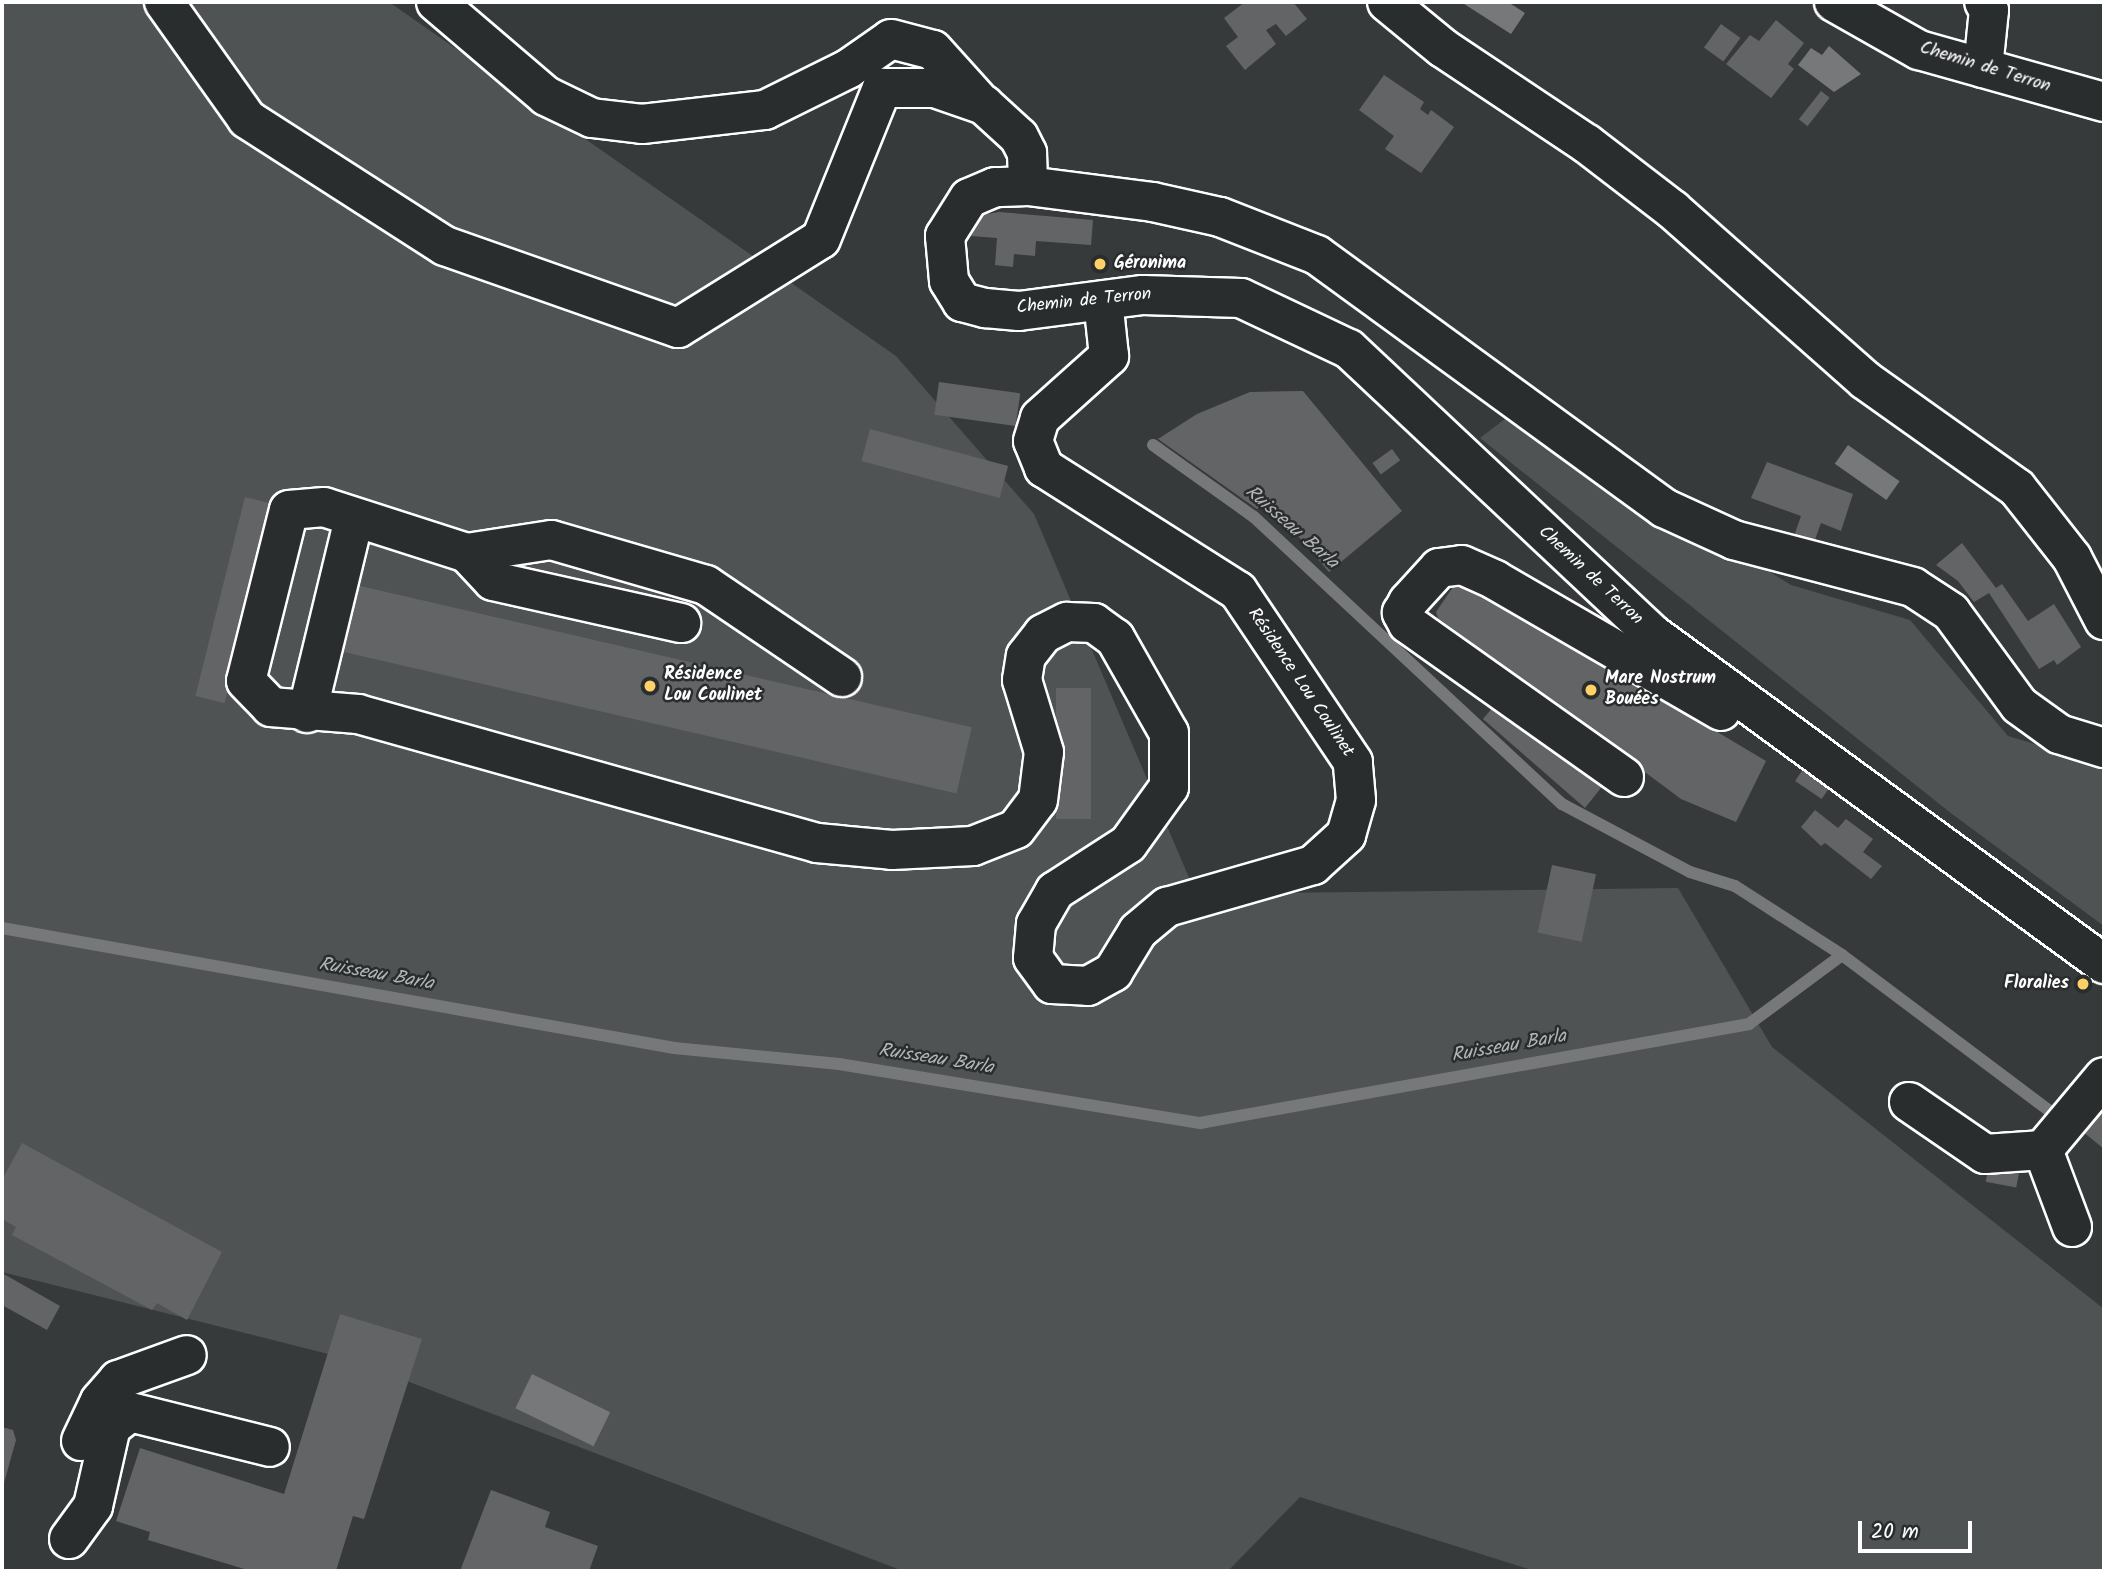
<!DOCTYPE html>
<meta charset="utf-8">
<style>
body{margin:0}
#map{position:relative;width:2106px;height:1573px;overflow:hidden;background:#373a3b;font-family:Kalam,sans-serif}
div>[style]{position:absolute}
.green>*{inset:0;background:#505354}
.water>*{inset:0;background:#767879;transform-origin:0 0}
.stream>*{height:12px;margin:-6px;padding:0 6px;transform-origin:6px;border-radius:6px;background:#767879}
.building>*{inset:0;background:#636465;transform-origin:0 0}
.roads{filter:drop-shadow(2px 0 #fff) drop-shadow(-2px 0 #fff) drop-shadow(0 2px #fff) drop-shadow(0 -2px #fff)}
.minor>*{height:38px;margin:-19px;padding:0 19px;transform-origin:19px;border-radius:19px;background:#2a2d2e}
.dots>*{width:19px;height:19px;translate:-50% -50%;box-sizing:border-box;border:4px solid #2a2d2e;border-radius:50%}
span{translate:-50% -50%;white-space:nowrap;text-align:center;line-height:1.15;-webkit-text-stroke:5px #2a2d2e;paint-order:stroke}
.street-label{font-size:18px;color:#fff}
.poi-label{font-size:18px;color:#fff;font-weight:700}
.left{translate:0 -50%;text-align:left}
.right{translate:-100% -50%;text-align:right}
.water-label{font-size:19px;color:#b4b5b5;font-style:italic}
.frame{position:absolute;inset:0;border:4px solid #fff;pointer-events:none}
.scale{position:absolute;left:1858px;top:1521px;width:114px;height:32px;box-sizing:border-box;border:4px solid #fff;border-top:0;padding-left:9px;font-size:21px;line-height:24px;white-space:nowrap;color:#fff;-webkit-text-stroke:5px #2a2d2e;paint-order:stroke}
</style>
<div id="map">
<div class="green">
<i style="clip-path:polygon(2px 2px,389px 2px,896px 356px,1034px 514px,1196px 894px,1678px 888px,1772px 1047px,2104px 1309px,2104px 1571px,1535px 1571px,1300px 1497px,1228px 1571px,903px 1571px,352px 1360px,2px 1272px)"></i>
<i style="clip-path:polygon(1513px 413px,1791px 585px,1910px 620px,2008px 736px,2104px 765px,2104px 926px,1952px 814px,1480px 438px)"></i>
</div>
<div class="water">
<i style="clip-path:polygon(1461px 2px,1508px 2px,1525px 13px,1511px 34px)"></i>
<i style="clip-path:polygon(1829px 46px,1861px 74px,1834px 92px,1798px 65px,1811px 48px,1822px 55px)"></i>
<i style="left:1848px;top:445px;width:63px;height:23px;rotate:35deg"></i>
<i style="left:532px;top:1374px;width:87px;height:38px;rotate:26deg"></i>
</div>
<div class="stream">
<i style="left:1153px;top:445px;width:124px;rotate:35.5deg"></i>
<i style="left:1254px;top:517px;width:421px;rotate:43deg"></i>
<i style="left:1562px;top:804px;width:145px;rotate:28deg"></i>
<i style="left:1690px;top:872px;width:47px;rotate:17.3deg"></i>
<i style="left:1735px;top:886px;width:127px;rotate:32.8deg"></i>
<i style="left:2px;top:928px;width:683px;rotate:10.12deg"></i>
<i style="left:674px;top:1048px;width:166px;rotate:5.5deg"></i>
<i style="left:839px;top:1064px;width:366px;rotate:9.3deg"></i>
<i style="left:1200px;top:1123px;width:558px;rotate:-10.22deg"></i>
<i style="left:1749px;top:1024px;width:116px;rotate:-36.6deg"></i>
<i style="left:1842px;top:955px;width:261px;rotate:36.9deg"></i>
</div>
<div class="building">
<i style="clip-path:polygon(1245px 2px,1293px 2px,1307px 19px,1286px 36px,1276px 24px,1266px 30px,1276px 44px,1245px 70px,1226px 46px,1238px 37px,1224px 18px)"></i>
<i style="clip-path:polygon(1776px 20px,1804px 43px,1788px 64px,1794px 69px,1771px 98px,1726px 64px,1750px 35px,1759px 41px)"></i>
<i style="left:1721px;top:24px;width:24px;height:29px;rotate:36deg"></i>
<i style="clip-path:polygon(1384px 75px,1424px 102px,1420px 109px,1428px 115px,1431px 110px,1454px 127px,1421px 173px,1385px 149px,1394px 136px,1359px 110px)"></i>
<i style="left:1821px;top:91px;width:11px;height:36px;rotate:38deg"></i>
<i style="clip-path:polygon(999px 212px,1093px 220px,1091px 245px,1036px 241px,1035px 256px,1014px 254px,1013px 267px,995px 265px,997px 238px,971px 236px,982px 215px)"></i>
<i style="left:939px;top:382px;width:82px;height:33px;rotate:8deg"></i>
<i style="clip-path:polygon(1303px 391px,1402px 511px,1329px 572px,1268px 501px,1257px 509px,1158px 439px,1197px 414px,1250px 392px)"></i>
<i style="left:870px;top:429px;width:143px;height:33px;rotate:15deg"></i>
<i style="left:1392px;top:449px;width:14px;height:24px;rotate:54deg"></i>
<i style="clip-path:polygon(1767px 462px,1853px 494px,1841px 531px,1821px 523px,1813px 545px,1793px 539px,1801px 516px,1751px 498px)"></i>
<i style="left:245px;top:497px;width:30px;height:205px;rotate:14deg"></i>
<i style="clip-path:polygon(1962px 543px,1996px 588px,2002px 584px,2028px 621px,2054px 604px,2081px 647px,2057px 665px,2054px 660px,2039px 669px,1989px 593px,1974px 602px,1958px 581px,1936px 565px)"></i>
<i style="clip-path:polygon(1459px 578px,1766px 761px,1736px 822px,1681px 799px,1438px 618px,1436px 612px)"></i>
<i style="left:356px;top:585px;width:632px;height:68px;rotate:13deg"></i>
<i style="left:1056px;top:688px;width:35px;height:131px"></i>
<i style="clip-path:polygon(1500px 699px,1608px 779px,1585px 808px,1483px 719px)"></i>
<i style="left:1808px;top:762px;width:32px;height:23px;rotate:34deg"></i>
<i style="clip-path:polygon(1815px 810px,1838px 828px,1846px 819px,1873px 839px,1863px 852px,1882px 866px,1871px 879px,1825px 843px,1821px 846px,1801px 827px)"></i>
<i style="left:1552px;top:865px;width:45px;height:69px;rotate:12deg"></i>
<i style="clip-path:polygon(2104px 1088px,2104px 1149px,2076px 1126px)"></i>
<i style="clip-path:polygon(22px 1143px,222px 1252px,187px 1320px,157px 1303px,152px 1310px,12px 1235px,16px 1227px,2px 1219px,2px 1180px)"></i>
<i style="left:1989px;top:1165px;width:31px;height:17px;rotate:11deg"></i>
<i style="clip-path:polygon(2px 1273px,60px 1306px,47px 1330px,2px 1305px)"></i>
<i style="clip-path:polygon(340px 1314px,422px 1339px,364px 1519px,353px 1516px,336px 1571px,251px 1571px,148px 1540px,150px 1532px,116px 1521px,140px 1448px,284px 1494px)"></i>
<i style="clip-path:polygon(2px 1427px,13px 1430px,16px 1440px,2px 1490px)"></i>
<i style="clip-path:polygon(491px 1490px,550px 1512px,545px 1527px,598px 1546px,589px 1571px,460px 1571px)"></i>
</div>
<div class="roads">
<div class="minor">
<i style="left:164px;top:2px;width:143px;rotate:54.6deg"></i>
<i style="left:247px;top:119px;width:235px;rotate:32.7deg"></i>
<i style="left:445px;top:246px;width:247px;rotate:19.4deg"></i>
<i style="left:678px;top:328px;width:168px;rotate:-31.9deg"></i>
<i style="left:821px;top:239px;width:163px;rotate:-68deg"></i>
<i style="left:882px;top:88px;width:53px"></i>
<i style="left:935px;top:88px;width:52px;rotate:19.1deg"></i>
<i style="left:984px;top:105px;width:47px;rotate:42.4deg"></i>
<i style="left:1019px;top:137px;width:18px;rotate:63deg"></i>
<i style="left:1027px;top:153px;width:33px;rotate:88deg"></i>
<i style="left:436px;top:2px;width:145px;rotate:40.5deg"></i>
<i style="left:546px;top:96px;width:51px;rotate:25.6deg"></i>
<i style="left:592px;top:118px;width:50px;rotate:6.8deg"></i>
<i style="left:642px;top:124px;width:124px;rotate:-6.5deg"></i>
<i style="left:765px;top:110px;width:93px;rotate:-26.3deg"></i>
<i style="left:848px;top:69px;width:52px;rotate:-34.9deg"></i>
<i style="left:891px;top:39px;width:43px;rotate:14.7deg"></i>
<i style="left:933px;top:50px;width:69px;rotate:48deg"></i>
<i style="left:1387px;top:2px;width:72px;rotate:39.4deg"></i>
<i style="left:1443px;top:48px;width:173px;rotate:33.7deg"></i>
<i style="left:1587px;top:144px;width:108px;rotate:37.5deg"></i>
<i style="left:1673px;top:210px;width:256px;rotate:41.5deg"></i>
<i style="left:1865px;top:380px;width:186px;rotate:35.4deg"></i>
<i style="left:2017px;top:488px;width:89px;rotate:51.8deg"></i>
<i style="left:2072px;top:558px;width:70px;rotate:62.7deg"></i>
<i style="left:1834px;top:2px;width:98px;rotate:29.5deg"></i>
<i style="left:1919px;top:50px;width:192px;rotate:15.7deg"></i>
<i style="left:1983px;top:68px;width:58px;rotate:-84.1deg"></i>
<i style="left:1989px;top:10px;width:9px;rotate:-122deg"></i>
<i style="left:467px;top:553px;width:38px;rotate:47deg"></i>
<i style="left:493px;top:581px;width:193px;rotate:12.6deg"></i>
<i style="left:842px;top:677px;width:164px;rotate:-145.9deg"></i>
<i style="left:706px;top:585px;width:161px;rotate:-163.8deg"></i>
<i style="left:551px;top:540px;width:85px;rotate:171.2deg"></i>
<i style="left:467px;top:553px;width:150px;rotate:-162.2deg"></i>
<i style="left:324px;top:507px;width:35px;rotate:175deg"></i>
<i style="left:289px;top:510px;width:176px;rotate:104.1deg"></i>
<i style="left:246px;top:681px;width:36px;rotate:46deg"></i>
<i style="left:271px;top:707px;width:87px;rotate:4.6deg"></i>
<i style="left:358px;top:714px;width:477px;rotate:15.7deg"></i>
<i style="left:817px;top:843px;width:75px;rotate:5.3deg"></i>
<i style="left:892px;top:850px;width:81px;rotate:-2.8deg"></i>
<i style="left:973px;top:846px;width:46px;rotate:-21.6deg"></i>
<i style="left:1016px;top:829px;width:36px;rotate:-53deg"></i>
<i style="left:1038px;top:800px;width:48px;rotate:-82.9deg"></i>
<i style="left:1044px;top:752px;width:75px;rotate:-107deg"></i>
<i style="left:1022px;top:680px;width:24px;rotate:-81deg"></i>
<i style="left:1026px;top:656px;width:28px;rotate:-52deg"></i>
<i style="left:1043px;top:634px;width:27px;rotate:-27deg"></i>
<i style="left:1067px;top:622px;width:27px;rotate:2deg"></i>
<i style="left:1094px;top:623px;width:26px;rotate:36deg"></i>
<i style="left:1115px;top:638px;width:109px;rotate:60.4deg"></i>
<i style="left:1169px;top:733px;width:54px;rotate:90deg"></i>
<i style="left:1169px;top:787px;width:70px;rotate:125.7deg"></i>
<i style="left:1128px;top:844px;width:87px;rotate:147.2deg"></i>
<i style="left:1055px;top:891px;width:38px;rotate:120deg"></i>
<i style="left:1036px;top:924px;width:34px;rotate:95deg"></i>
<i style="left:1033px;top:958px;width:32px;rotate:54deg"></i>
<i style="left:1052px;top:984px;width:36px;rotate:3deg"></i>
<i style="left:1088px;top:986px;width:29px;rotate:-29deg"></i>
<i style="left:1113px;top:972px;width:48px;rotate:-58.6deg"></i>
<i style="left:1138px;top:931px;width:38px;rotate:-40deg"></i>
<i style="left:1167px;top:907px;width:152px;rotate:-16deg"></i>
<i style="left:1313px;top:865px;width:45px;rotate:-42.3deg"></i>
<i style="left:1346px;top:835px;width:36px;rotate:-74deg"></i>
<i style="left:1356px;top:800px;width:38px;rotate:-95deg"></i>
<i style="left:1353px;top:762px;width:206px;rotate:-123.9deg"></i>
<i style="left:1238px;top:591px;width:230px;rotate:-147.6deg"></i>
<i style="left:1044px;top:468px;width:29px;rotate:-112deg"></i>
<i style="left:1033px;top:441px;width:24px;rotate:-73deg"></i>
<i style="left:1040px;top:418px;width:93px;rotate:-41.9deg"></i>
<i style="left:1109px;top:356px;width:56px;rotate:-96.1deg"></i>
<i style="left:307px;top:713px;width:200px;rotate:-76.4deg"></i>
<i style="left:2104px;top:748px;width:47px;rotate:-162.7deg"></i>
<i style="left:2059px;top:734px;width:49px;rotate:-144.1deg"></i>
<i style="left:2019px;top:705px;width:115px;rotate:-126.2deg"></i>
<i style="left:1951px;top:612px;width:45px;rotate:-146.7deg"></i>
<i style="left:1913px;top:587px;width:185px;rotate:-165.3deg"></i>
<i style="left:1734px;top:540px;width:77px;rotate:-155.4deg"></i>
<i style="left:1664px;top:508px;width:429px;rotate:-143.9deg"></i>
<i style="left:1317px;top:255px;width:104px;rotate:-158.6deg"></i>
<i style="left:1220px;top:217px;width:69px;rotate:-167.4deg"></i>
<i style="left:1153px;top:202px;width:126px;rotate:-172.7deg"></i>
<i style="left:1028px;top:186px;width:33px;rotate:178deg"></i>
<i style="left:995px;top:187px;width:28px;rotate:157deg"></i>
<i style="left:969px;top:198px;width:45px;rotate:122.3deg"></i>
<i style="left:945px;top:236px;width:45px;rotate:84.9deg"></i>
<i style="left:949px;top:281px;width:25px;rotate:58deg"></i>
<i style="left:962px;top:302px;width:24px;rotate:15deg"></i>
<i style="left:985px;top:308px;width:34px;rotate:5deg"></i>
<i style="left:1019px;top:311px;width:125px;rotate:-7.4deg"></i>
<i style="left:1143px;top:295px;width:98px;rotate:1.8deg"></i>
<i style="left:1241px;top:298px;width:119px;rotate:25.3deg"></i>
<i style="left:1349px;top:349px;width:420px;rotate:43.2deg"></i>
<i style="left:1655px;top:636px;width:556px;rotate:36.15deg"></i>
<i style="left:1624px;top:777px;width:265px;rotate:-144.7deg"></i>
<i style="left:1408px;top:624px;width:13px;rotate:-119deg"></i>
<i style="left:1402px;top:613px;width:13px;rotate:-61deg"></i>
<i style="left:1408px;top:602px;width:46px;rotate:-47.6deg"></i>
<i style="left:1439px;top:568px;width:23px;rotate:-7deg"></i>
<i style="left:1462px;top:565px;width:36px;rotate:24deg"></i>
<i style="left:1495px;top:580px;width:261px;rotate:30.1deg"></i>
<i style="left:1909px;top:1102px;width:92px;rotate:34.4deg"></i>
<i style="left:1985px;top:1154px;width:58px;rotate:-3.9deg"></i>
<i style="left:2072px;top:1227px;width:82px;rotate:-110.6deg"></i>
<i style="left:2043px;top:1150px;width:95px;rotate:-50.1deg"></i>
<i style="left:81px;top:1441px;width:44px;rotate:-64.6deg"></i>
<i style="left:100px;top:1401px;width:28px;rotate:-49deg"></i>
<i style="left:118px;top:1380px;width:73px;rotate:-19.9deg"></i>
<i style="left:69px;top:1539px;width:41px;rotate:-54deg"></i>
<i style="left:93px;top:1506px;width:81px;rotate:-77.2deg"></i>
<i style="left:111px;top:1427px;width:24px;rotate:-38deg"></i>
<i style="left:130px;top:1412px;width:144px;rotate:14deg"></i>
</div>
</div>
<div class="dots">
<i style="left:1100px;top:264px;background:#ffd166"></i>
<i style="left:650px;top:686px;background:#ffd166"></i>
<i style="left:1591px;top:690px;background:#ffd166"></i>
<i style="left:2083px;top:984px;background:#ffd166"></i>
</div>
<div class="street-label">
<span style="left:1985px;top:68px;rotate:17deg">Chemin de Terron</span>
<span style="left:1084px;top:302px;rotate:-6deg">Chemin de Terron</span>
<span style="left:1590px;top:576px;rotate:43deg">Chemin de Terron</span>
<span style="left:1300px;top:683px;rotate:56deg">Résidence Lou Coulinet</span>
</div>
<div class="poi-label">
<span class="left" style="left:1114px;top:264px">Géronima</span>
<span class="left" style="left:664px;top:686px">Résidence<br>Lou Coulinet</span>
<span class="left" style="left:1605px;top:690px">Mare Nostrum<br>Bouées</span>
<span class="right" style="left:2069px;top:984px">Floralies</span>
</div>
<div class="water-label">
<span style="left:1291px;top:528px;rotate:41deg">Ruisseau Barla</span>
<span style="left:376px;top:975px;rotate:10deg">Ruisseau Barla</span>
<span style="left:1509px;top:1047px;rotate:-10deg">Ruisseau Barla</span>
<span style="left:936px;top:1060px;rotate:9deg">Ruisseau Barla</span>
</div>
<div class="frame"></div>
<div class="scale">20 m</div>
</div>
